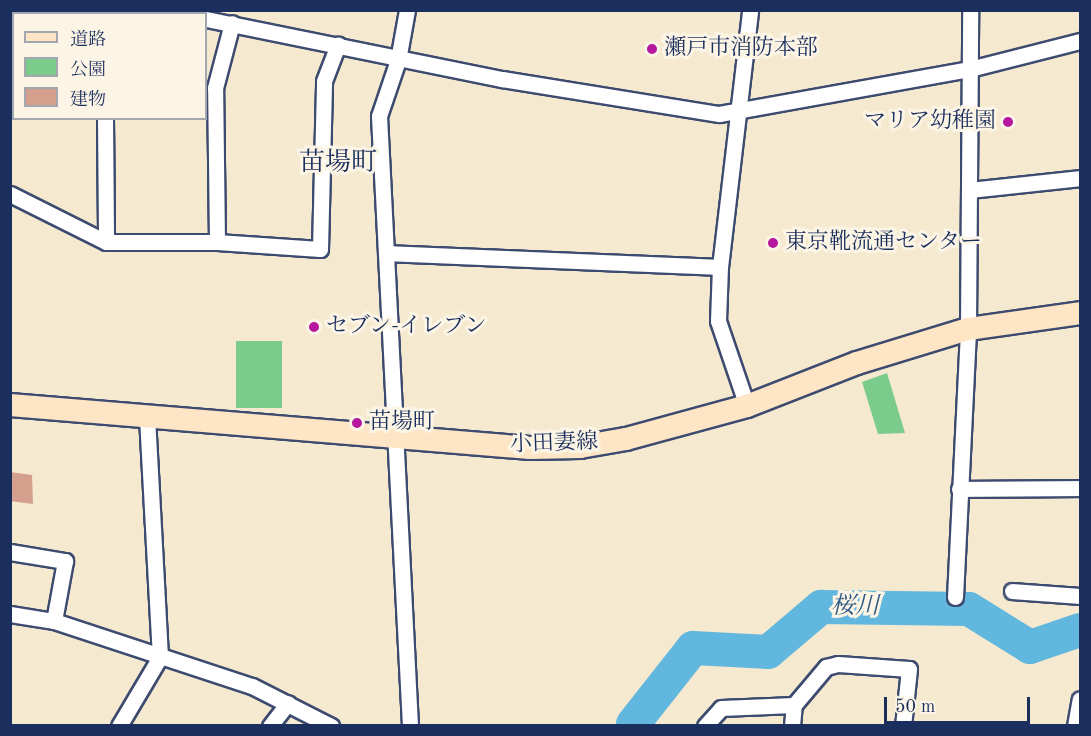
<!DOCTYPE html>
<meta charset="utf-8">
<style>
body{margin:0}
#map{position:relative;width:1091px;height:736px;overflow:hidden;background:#f5e9d0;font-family:"Old Standard TT","Noto Serif JP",serif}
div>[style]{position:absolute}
.green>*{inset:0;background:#7bcb8c;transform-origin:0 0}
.river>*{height:34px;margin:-17px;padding:0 17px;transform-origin:17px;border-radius:17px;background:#61b7de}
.building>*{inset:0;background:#d49f8c}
.roads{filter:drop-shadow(2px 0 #3c4b6f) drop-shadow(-2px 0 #3c4b6f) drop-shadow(0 2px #3c4b6f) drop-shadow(0 -2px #3c4b6f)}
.street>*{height:15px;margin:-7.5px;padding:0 7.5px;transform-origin:7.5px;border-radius:7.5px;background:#fff}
.secondary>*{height:22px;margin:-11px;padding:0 11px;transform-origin:11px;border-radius:11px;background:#fee5c5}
.dots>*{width:16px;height:16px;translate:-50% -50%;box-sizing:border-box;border:3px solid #fcf5e5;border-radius:50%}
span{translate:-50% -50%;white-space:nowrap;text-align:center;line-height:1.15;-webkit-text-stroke:6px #fcf5e5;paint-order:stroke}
.poi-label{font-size:22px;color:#1b2f5e}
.left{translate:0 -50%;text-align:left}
.right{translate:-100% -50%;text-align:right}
.street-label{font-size:22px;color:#1b2f5e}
.water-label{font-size:24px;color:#305884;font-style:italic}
.quarter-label{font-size:26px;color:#1b2f5e}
.frame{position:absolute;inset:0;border:12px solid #1b2f5e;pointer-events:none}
.legend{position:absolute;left:12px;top:12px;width:195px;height:108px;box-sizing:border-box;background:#fcf5e5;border:2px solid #a2a6af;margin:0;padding:8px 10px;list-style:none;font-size:18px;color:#1b2f5e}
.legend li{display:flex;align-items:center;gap:12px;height:30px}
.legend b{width:30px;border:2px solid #a2a6af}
.scale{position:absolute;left:884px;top:697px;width:146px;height:27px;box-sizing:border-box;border:3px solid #1b2f5e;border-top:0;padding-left:8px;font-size:18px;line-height:21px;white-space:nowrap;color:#1b2f5e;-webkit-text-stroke:4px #fcf5e5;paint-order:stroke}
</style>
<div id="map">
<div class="green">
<i style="left:236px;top:341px;width:46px;height:67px"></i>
<i style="clip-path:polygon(887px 373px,905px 433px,878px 434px,862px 382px)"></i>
</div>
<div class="river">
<i style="left:633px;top:724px;width:97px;rotate:-51.7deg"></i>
<i style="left:693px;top:648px;width:75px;rotate:3.1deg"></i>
<i style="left:768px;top:652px;width:70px;rotate:-40.3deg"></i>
<i style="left:821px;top:607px;width:148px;rotate:0.8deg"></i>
<i style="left:969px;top:609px;width:72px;rotate:31.9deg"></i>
<i style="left:1030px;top:647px;width:53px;rotate:-18.8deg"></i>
</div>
<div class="building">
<i style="clip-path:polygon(10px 472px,32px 475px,33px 504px,10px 501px)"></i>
</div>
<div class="roads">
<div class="street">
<i style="left:156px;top:10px;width:18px;rotate:13deg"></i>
<i style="left:407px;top:10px;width:51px;rotate:100.2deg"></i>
<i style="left:398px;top:60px;width:59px;rotate:108.7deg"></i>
<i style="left:379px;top:116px;width:611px;rotate:87.09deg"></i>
<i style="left:48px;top:14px;width:5px;rotate:-53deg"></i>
<i style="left:120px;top:14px;width:4px;rotate:-76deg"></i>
<i style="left:206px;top:19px;width:302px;rotate:11.5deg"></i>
<i style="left:502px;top:79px;width:220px;rotate:9.2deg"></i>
<i style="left:719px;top:114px;width:255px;rotate:-10.2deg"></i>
<i style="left:970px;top:69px;width:114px;rotate:-14.3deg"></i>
<i style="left:10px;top:58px;width:5px;rotate:-37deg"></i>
<i style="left:105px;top:118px;width:124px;rotate:89.5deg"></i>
<i style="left:970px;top:190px;width:111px;rotate:-6.2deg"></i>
<i style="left:10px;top:194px;width:107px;rotate:26.6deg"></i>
<i style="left:106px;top:242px;width:111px"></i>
<i style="left:217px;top:242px;width:103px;rotate:3.9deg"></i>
<i style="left:320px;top:249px;width:168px;rotate:-88.6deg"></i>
<i style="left:324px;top:81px;width:39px;rotate:-69deg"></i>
<i style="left:217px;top:242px;width:154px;rotate:-90.7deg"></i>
<i style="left:215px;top:88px;width:67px;rotate:-75.3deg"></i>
<i style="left:386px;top:253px;width:334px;rotate:2.4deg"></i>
<i style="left:747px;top:406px;width:90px;rotate:-108.8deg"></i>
<i style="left:718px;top:321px;width:54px;rotate:-87.9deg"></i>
<i style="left:720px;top:267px;width:259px;rotate:-83.3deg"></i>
<i style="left:959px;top:489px;width:121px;rotate:-0.5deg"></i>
<i style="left:10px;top:552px;width:56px;rotate:9.3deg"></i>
<i style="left:65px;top:561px;width:61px;rotate:100.4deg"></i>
<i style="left:1012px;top:591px;width:68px;rotate:4.2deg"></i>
<i style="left:955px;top:597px;width:268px;rotate:-87.2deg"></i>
<i style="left:968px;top:329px;width:319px;rotate:-89.6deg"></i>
<i style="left:10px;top:614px;width:45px;rotate:9deg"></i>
<i style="left:54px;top:621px;width:208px;rotate:18.2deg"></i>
<i style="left:252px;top:686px;width:89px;rotate:26.9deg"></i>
<i style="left:119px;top:726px;width:80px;rotate:-59.3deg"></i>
<i style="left:160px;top:657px;width:243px;rotate:-93.1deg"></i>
<i style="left:270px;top:726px;width:29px;rotate:-52deg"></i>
<i style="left:705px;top:726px;width:24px;rotate:-48deg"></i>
<i style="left:721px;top:708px;width:73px;rotate:-2.4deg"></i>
<i style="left:792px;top:726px;width:21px;rotate:-85deg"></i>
<i style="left:794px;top:705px;width:50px;rotate:-49.9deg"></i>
<i style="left:826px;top:667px;width:12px;rotate:-14deg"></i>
<i style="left:838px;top:664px;width:71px;rotate:4deg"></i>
<i style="left:909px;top:669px;width:57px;rotate:96deg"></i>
<i style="left:1075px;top:726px;width:27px;rotate:-80deg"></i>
</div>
<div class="secondary">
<i style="left:10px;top:405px;width:522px;rotate:4.73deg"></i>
<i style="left:530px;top:448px;width:50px;rotate:-1.1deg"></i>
<i style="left:580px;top:447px;width:47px;rotate:-9.9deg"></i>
<i style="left:626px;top:439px;width:125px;rotate:-15.3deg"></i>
<i style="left:747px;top:406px;width:118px;rotate:-21.4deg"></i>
<i style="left:857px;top:363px;width:116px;rotate:-17deg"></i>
<i style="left:968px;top:329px;width:113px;rotate:-8.1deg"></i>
</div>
</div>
<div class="dots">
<i style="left:652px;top:49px;background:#b5179e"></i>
<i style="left:1008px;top:122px;background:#b5179e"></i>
<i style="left:773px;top:243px;background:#b5179e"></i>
<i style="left:314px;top:327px;background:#b5179e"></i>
<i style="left:357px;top:423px;background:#b5179e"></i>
</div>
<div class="poi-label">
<span class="left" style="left:664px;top:49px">瀬戸市消防本部</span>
<span class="right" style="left:996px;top:122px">マリア幼稚園</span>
<span class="left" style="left:785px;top:243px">東京靴流通センター</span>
<span class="left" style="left:326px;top:327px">セブン-イレブン</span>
<span class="left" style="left:369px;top:423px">苗場町</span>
</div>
<div class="street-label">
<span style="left:554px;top:444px;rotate:-2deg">小田妻線</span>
</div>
<div class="water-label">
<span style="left:855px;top:608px">桜川</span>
</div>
<div class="quarter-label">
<span style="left:338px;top:164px">苗場町</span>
</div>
<div class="frame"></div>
<ul class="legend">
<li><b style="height:8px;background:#fee5c5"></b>道路</li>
<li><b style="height:16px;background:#7bcb8c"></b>公園</li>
<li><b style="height:16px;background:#d49f8c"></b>建物</li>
</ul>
<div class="scale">50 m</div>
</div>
